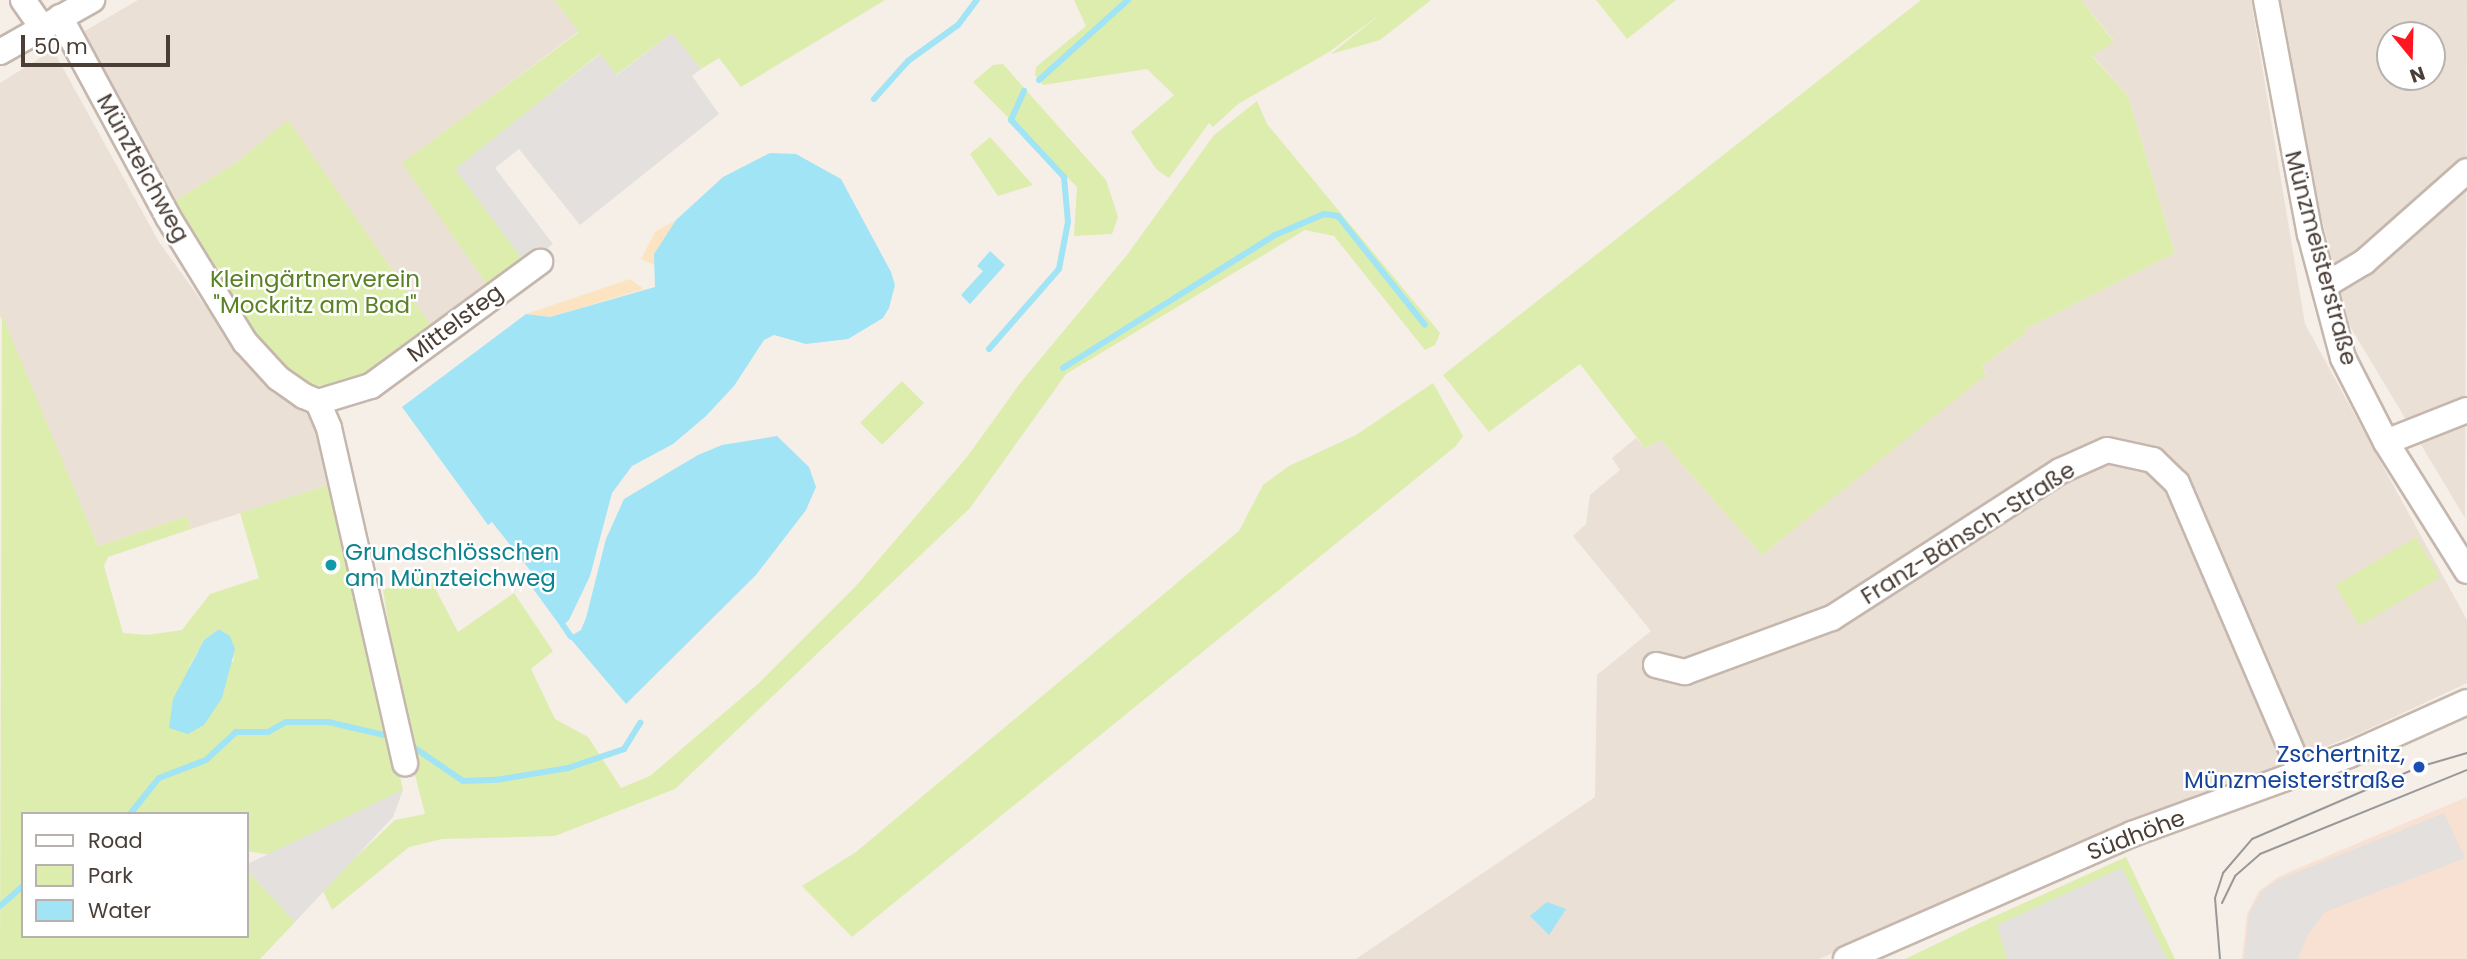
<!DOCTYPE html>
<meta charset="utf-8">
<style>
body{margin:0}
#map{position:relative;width:2467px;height:959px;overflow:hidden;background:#f5efe8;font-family:Poppins,sans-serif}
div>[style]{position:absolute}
.residential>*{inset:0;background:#eae0d6}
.commercial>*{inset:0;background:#f8e1d2}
.green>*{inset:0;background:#ddedae;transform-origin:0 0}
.sand>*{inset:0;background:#fce4c2}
.parking>*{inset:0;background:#e3e0dd}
.water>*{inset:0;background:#a0e4f6}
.stream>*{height:6px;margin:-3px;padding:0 3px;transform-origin:3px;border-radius:3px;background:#a0e4f6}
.roads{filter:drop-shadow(2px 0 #c5b7ad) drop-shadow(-2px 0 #c5b7ad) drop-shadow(0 2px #c5b7ad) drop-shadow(0 -2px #c5b7ad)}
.minor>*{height:24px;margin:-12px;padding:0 12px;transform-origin:12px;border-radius:12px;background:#fff}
.tram>*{height:2px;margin:-1px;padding:0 1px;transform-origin:1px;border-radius:1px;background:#989898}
.dots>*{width:19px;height:19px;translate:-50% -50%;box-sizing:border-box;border:4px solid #fff;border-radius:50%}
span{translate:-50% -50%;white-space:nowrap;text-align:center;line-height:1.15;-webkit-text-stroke:5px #fff;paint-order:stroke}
.street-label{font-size:23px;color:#4a3e36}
.park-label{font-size:23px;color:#5a8123}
.culture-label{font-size:23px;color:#0d838f}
.left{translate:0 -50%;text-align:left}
.transit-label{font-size:23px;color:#164399}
.right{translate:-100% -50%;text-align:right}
.legend{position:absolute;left:21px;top:812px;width:228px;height:126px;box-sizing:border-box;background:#fff;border:2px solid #b7b2af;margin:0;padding:9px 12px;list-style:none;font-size:21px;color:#4a3e36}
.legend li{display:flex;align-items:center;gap:14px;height:35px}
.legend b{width:35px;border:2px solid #b7b2af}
.north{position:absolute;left:2376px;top:21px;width:70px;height:70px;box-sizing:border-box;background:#fff;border:2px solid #b7b2af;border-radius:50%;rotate:161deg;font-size:19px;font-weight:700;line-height:28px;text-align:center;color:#4a3e36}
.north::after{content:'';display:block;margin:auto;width:24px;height:32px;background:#ff1621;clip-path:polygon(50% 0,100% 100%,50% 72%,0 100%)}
.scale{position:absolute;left:21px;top:35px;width:149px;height:32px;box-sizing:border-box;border:4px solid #4a3e36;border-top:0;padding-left:9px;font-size:21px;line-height:24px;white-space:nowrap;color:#4a3e36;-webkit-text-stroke:5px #fff;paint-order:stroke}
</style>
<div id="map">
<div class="residential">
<i style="clip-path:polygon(138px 0,554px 0,579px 31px,403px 163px,488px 286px,432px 327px,288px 121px,233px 165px,171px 203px,78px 35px)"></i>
<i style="clip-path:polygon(2081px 0,2251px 0,2305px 324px,2467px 620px,2467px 683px,2358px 734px,2093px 837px,1819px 959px,1356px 959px,1595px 797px,1597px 675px,1651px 631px,1573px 536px,1586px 524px,1590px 495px,1620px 470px,1612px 458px,1636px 438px,1645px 448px,1661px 440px,1762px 555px,1986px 374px,1982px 366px,2025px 334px,2025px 329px,2175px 253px,2128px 96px,2092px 55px,2114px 41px)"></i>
<i style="clip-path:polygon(evenodd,2278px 0,2467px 0,2465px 518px,2348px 323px,2291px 97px,2278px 0,2390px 35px,2432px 35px,2432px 77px,2390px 77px,2390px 35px)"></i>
<i style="clip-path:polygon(53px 50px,159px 242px,244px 360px,272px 386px,293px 397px,326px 438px,334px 483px,191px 529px,187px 516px,98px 546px,0 316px,0 83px)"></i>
</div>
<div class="commercial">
<i style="clip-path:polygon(2467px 797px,2467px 959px,2242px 959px,2247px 914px,2259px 891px,2278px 877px)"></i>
</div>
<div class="green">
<i style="clip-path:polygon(554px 0,885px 0,741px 87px,719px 58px,701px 69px,672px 33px,616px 75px,599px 54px,456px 169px,526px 264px,488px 286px,402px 163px,579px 32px)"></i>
<i style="clip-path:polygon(1074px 0,1431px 0,1380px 40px,1331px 54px,1383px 12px,1329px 52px,1238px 104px,1213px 127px,1209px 123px,1169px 178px,1157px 170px,1131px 132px,1174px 95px,1147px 69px,1043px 85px,1035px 75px,1036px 67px,1086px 26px)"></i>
<i style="clip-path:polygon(1596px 0,1676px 0,1627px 39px)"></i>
<i style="clip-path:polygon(1921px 0,2081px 0,2114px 42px,2092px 56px,2128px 96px,2175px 253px,2025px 329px,2026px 333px,1982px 366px,1986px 375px,1762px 555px,1661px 440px,1645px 448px,1580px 364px,1489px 432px,1443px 375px)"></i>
<i style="clip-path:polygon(1003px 64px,1106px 180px,1118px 217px,1112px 234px,1074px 236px,1077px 187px,973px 82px,993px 65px)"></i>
<i style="clip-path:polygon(1257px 101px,1267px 124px,1440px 333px,1435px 345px,1425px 350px,1334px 236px,1305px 230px,1066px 374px,970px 508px,675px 789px,555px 836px,442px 839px,409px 847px,332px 910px,322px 889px,395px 820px,425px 814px,411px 759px,417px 753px,408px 741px,383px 590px,427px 573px,458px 632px,514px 593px,553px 651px,531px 669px,555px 719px,588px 737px,621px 788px,650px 776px,759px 683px,855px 587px,967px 457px,1021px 382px,1127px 255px,1214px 135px)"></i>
<i style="clip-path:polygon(288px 120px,432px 327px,361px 382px,313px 386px,265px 354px,171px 203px,233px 165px)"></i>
<i style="clip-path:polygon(990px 137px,1033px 185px,998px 196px,970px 154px)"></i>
<i style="clip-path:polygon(evenodd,2px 315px,98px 546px,187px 516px,191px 529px,108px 557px,104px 566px,123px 633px,147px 635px,182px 630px,210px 594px,259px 578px,240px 513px,334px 483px,403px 790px,271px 855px,247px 851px,247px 814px,23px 814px,23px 936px,247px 936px,247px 870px,295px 922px,260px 959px,0 959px,2px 315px,219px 629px,230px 636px,234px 661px,189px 667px,204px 640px,219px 629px)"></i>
<i style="left:902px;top:381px;width:31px;height:59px;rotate:45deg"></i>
<i style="clip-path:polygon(1433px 383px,1463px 436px,1456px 446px,852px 937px,802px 886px,856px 852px,1239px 531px,1263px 485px,1289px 466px,1356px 435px)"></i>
<i style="left:2416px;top:537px;width:47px;height:94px;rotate:59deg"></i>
<i style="clip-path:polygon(2126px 857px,2175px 959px,1905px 959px,1982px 922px)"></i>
</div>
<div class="sand">
<i style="clip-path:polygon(676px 220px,654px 254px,656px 266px,641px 259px,655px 232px)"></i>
<i style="clip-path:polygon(630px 279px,644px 289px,550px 317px,526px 314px)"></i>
</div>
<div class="parking">
<i style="clip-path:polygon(672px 33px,701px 69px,692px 76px,719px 114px,580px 225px,519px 149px,495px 168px,553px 244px,526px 264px,455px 169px,600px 54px,617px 75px)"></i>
<i style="clip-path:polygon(403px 790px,393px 817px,295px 922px,247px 870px,247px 864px)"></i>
<i style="clip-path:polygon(2444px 813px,2465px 858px,2325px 912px,2307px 936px,2298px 959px,2244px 959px,2249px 914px,2261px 892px,2277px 880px)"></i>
<i style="clip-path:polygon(2122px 868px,2167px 959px,2007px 959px,1997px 925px)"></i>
</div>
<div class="water">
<i style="clip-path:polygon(770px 153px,796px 154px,841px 179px,891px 272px,895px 285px,889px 308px,883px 318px,848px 339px,806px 344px,774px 335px,764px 340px,734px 386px,706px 416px,673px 444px,632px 466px,612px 493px,590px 576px,569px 620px,561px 627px,531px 586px,533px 574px,492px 522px,488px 525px,402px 407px,526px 314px,550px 317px,655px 287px,654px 254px,676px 220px,723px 177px)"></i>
<i style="clip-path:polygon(990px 251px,1005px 265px,970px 304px,961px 295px,983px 271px,977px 266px)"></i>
<i style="clip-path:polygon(777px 436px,809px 467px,816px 487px,806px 510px,756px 575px,626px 704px,569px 637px,581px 630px,586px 618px,606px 539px,624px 499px,698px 455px,722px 445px)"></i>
<i style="clip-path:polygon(219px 629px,230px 636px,235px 649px,222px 698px,204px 725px,188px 734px,169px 728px,173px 699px,204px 640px)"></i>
<i style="clip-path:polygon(1547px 902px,1566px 909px,1549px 935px,1530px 916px)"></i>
</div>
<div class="stream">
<i style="left:1039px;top:80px;width:120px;rotate:-42deg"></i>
<i style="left:874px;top:99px;width:51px;rotate:-48.2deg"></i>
<i style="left:908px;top:61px;width:62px;rotate:-35.8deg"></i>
<i style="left:958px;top:25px;width:31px;rotate:-53deg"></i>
<i style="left:989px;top:349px;width:106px;rotate:-48.8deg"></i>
<i style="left:1059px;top:269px;width:48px;rotate:-79.2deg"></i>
<i style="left:1068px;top:222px;width:45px;rotate:-95.1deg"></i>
<i style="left:1064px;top:177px;width:78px;rotate:-132.9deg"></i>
<i style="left:1011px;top:120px;width:32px;rotate:-66deg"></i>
<i style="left:1063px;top:368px;width:250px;rotate:-32.1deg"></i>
<i style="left:1275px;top:235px;width:53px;rotate:-23.2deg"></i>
<i style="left:1324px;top:214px;width:14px;rotate:8deg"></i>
<i style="left:1338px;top:216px;width:139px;rotate:51.4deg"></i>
<i style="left:563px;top:625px;width:14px;rotate:56deg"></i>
<i style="left:409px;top:744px;width:65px;rotate:34.4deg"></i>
<i style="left:463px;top:781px;width:33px;rotate:-2deg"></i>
<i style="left:496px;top:780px;width:73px;rotate:-9.5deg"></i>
<i style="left:568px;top:768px;width:59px;rotate:-18.7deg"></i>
<i style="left:624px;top:749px;width:31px;rotate:-58deg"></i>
<i style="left:130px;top:814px;width:46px;rotate:-51.1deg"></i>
<i style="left:159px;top:778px;width:50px;rotate:-21deg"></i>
<i style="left:206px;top:760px;width:41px;rotate:-43deg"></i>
<i style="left:236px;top:732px;width:32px"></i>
<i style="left:268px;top:732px;width:21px;rotate:-29deg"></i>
<i style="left:286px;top:722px;width:42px"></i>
<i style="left:328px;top:722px;width:67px;rotate:13deg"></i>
<i style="left:0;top:906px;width:30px;rotate:-41deg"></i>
</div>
<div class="roads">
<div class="minor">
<i style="left:23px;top:0;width:33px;rotate:55deg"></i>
<i style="left:2266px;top:0;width:238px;rotate:79.4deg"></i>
<i style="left:2310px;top:234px;width:128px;rotate:75.1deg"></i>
<i style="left:2343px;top:358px;width:94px;rotate:62.9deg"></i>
<i style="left:2386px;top:442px;width:152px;rotate:57.9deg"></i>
<i style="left:60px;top:17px;width:227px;rotate:61.6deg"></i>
<i style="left:168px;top:217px;width:147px;rotate:58.4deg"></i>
<i style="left:245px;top:342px;width:49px;rotate:47.5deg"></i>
<i style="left:278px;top:378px;width:32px;rotate:35deg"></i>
<i style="left:304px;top:396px;width:15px;rotate:23deg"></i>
<i style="left:318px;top:402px;width:55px;rotate:-16.8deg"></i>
<i style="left:371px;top:386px;width:210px;rotate:-36.3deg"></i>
<i style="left:0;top:52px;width:106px;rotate:-29.5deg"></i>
<i style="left:2324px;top:286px;width:47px;rotate:-31deg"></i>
<i style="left:2364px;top:262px;width:137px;rotate:-41.5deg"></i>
<i style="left:318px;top:402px;width:28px;rotate:67deg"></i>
<i style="left:329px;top:428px;width:344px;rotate:77.2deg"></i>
<i style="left:2386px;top:442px;width:87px;rotate:-21.6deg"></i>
<i style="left:1656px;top:665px;width:30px;rotate:14deg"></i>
<i style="left:1685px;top:672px;width:157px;rotate:-20.2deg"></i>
<i style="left:1832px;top:618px;width:271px;rotate:-32.8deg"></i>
<i style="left:2060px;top:471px;width:51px;rotate:-24.1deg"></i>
<i style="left:2107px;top:450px;width:47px;rotate:12.3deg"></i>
<i style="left:2153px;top:460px;width:33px;rotate:44deg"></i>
<i style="left:2177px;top:483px;width:314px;rotate:66.8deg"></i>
<i style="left:1846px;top:959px;width:312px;rotate:-23.6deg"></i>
<i style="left:2132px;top:834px;width:231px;rotate:-20deg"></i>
<i style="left:2349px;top:755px;width:129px;rotate:-24.2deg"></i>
</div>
</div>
<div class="tram">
<i style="left:2222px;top:903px;width:30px;rotate:-64deg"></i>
<i style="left:2235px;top:876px;width:33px;rotate:-41deg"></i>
<i style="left:2260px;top:854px;width:223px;rotate:-22.1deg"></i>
<i style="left:2220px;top:959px;width:61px;rotate:-94.7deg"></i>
<i style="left:2215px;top:898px;width:26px;rotate:-72deg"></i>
<i style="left:2223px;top:873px;width:45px;rotate:-49.5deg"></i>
<i style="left:2252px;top:839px;width:182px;rotate:-23.3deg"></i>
<i style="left:2419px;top:767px;width:50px;rotate:-16.3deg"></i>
</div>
<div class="dots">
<i style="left:331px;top:565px;background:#0f9aa8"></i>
<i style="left:2419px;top:767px;background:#1a4fb4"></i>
</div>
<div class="street-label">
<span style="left:143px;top:168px;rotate:61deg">Münzteichweg</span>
<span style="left:2321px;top:258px;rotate:75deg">Münzmeisterstraße</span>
<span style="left:455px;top:323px;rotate:-37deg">Mittelsteg</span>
<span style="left:1968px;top:533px;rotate:-32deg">Franz-Bänsch-Straße</span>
<span style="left:2136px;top:835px;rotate:-21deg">Südhöhe</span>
</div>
<div class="park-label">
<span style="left:315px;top:292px">Kleingärtnerverein<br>"Mockritz am Bad"</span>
</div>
<div class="culture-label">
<span class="left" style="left:345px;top:565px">Grundschlösschen<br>am Münzteichweg</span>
</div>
<div class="transit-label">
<span class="right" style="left:2405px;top:767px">Zschertnitz,<br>Münzmeisterstraße</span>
</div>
<ul class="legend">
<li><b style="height:9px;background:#fff"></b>Road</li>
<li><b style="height:19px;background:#ddedae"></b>Park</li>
<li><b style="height:19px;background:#a0e4f6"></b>Water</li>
</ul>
<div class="north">N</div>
<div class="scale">50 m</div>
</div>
